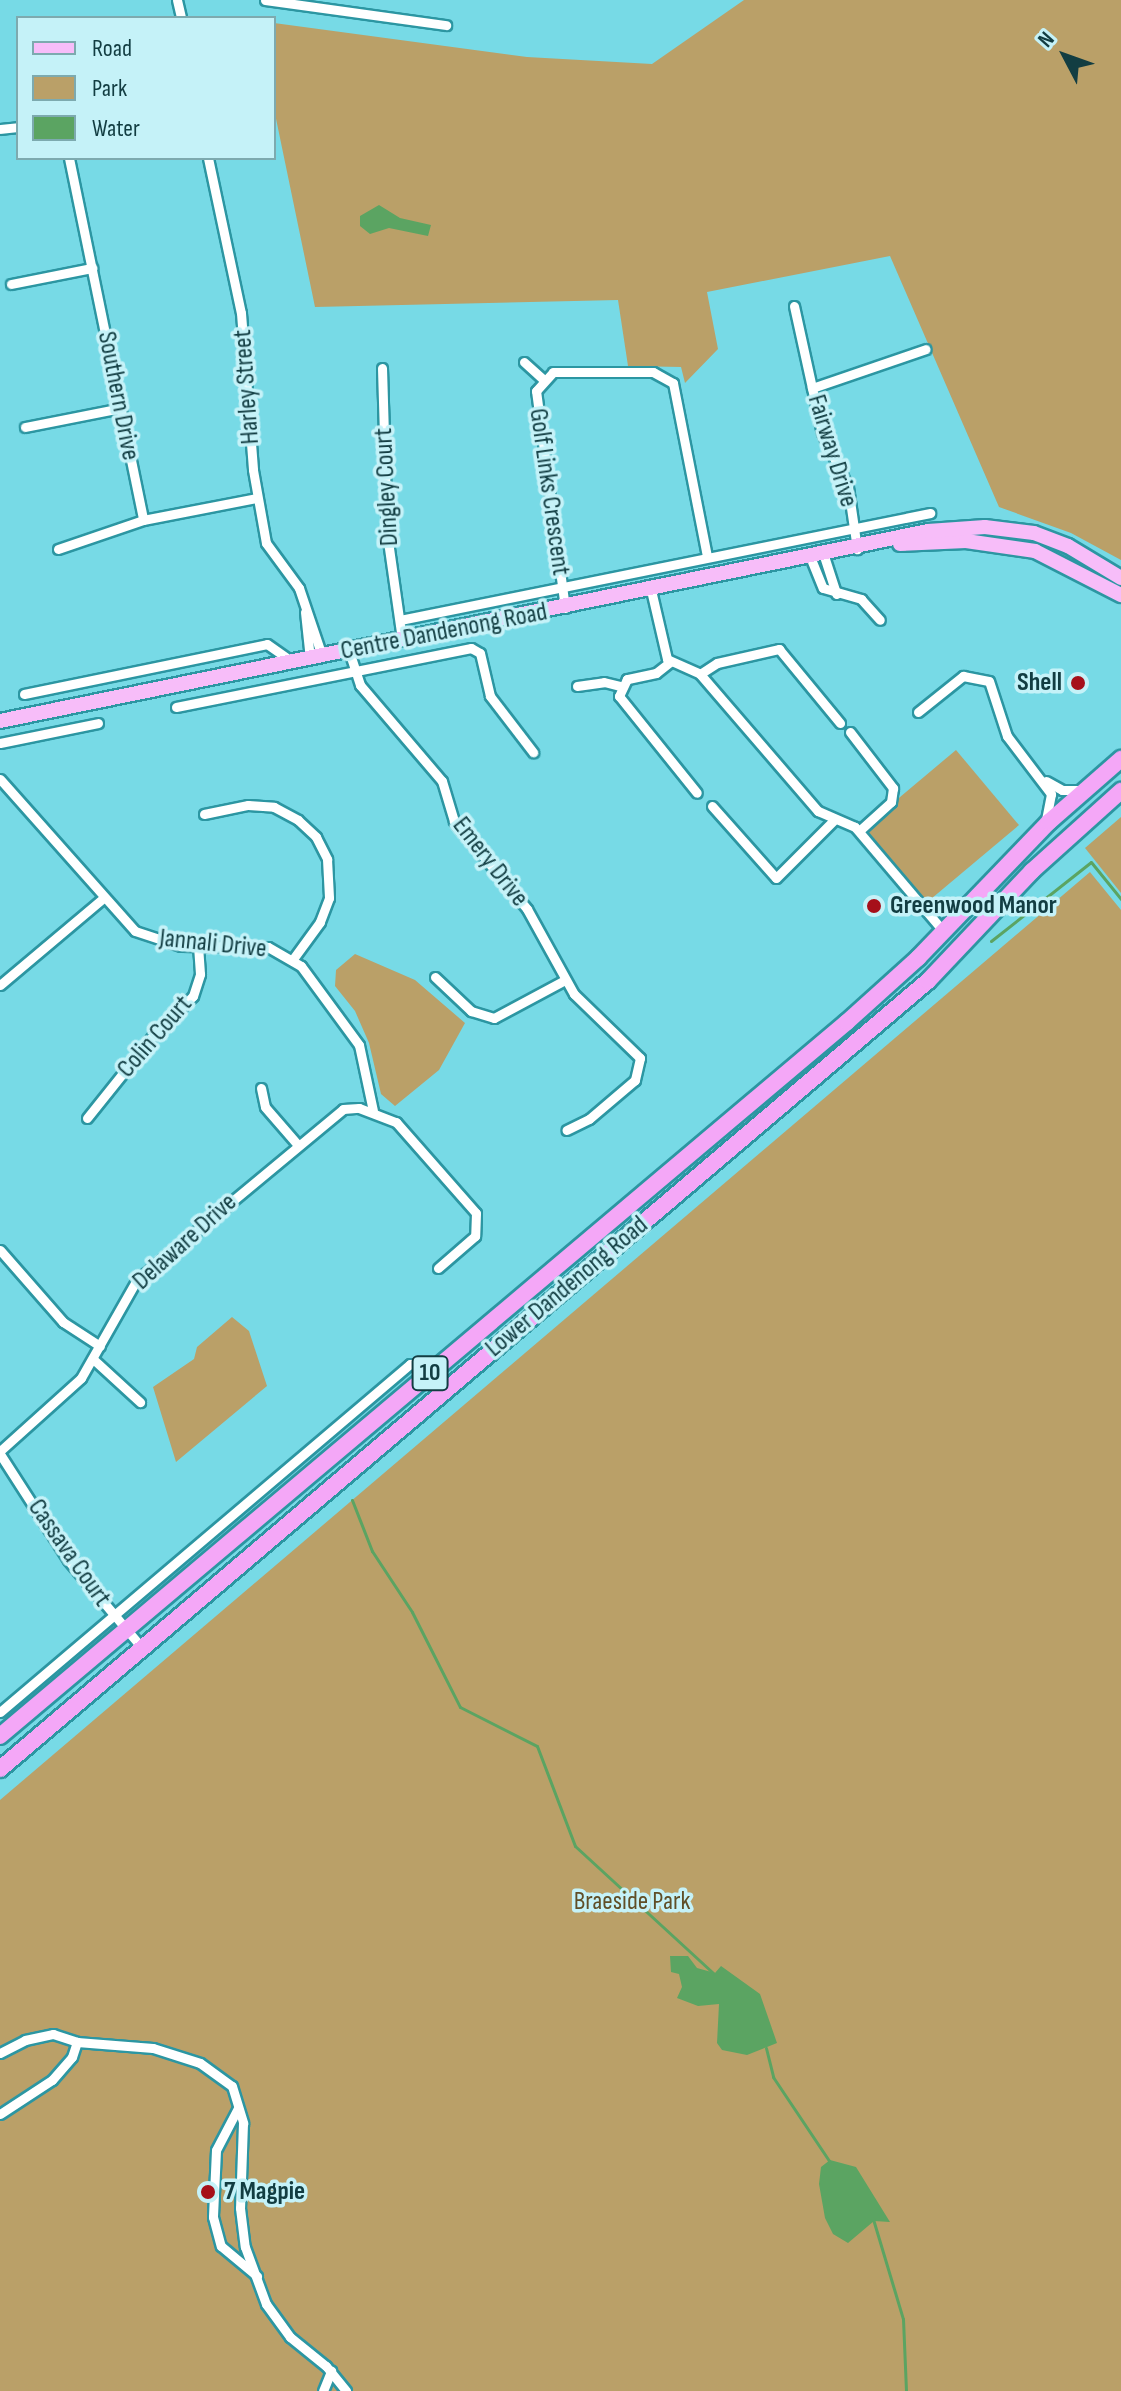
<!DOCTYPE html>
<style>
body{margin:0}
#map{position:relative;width:1121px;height:2391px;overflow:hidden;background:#77dae6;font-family:"Sofia Sans Condensed",sans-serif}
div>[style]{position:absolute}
.green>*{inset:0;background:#baa068;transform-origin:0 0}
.water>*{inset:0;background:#5ba462}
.stream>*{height:3px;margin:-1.5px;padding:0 1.5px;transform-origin:1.5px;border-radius:1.5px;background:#5ba462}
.roads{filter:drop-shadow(2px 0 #2c96a2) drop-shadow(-2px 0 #2c96a2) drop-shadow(0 2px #2c96a2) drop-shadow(0 -2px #2c96a2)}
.minor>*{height:9px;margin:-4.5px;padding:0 4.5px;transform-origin:4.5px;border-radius:4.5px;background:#fff}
.primary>*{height:14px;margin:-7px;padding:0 7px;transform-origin:7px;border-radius:7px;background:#f7bdf9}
.trunk>*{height:16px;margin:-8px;padding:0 8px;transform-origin:8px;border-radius:8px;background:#f4a7f7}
.dots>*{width:22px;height:22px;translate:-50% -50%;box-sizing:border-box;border:4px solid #c5f2f8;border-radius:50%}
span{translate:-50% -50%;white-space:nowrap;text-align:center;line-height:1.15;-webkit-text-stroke:7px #c5f2f8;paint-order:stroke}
.shield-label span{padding:2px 6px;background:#c5f2f8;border:2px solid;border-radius:6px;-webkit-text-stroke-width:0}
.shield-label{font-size:24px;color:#123d42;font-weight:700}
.street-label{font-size:26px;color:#123d42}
.poi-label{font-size:26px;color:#123d42;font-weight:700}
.right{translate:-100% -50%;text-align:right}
.left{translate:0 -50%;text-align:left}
.park-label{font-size:26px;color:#604e27}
.legend{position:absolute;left:16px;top:16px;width:260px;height:144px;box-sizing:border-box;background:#c5f2f8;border:2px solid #7daaaf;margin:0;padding:10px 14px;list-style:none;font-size:24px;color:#123d42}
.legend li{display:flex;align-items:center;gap:16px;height:40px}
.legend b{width:40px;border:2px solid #7daaaf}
.north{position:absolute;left:1025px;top:16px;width:80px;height:80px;-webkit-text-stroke:6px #c5f2f8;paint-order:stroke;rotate:311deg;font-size:22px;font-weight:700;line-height:32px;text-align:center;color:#123d42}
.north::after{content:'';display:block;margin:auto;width:28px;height:36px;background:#123d42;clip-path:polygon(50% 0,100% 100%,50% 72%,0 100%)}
</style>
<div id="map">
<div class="green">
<i style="clip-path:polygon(744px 0,1121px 0,1121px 560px,1071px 533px,999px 507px,890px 256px,707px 292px,718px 349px,685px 383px,681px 367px,628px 366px,618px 300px,315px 307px,274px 109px,274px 23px,527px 57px,652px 64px)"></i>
<i style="left:956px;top:750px;width:98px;height:120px;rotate:50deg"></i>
<i style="clip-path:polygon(1121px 817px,1121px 893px,1085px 848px)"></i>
<i style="clip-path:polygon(1090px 872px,1121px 910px,1121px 2391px,0 2391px,0 1800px)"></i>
<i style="clip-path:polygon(355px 954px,415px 980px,465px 1023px,439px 1070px,395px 1106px,381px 1094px,369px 1043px,355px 1011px,335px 986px,336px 970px)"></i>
<i style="clip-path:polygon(232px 1317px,249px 1331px,267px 1386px,176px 1462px,153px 1387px,194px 1359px,197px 1347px)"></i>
</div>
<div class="water">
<i style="clip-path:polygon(379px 205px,400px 218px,431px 225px,428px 236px,389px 228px,370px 234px,360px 226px,360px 216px)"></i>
<i style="clip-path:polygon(670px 1956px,688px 1956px,697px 1968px,715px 1973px,721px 1966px,760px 1994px,777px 2043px,747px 2055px,722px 2050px,717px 2043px,719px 2004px,698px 2006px,677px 1998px,682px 1987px,679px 1974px,671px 1972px)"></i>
<i style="clip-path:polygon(830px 2160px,856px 2167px,890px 2222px,874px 2221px,848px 2243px,833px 2234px,825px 2218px,819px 2184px,821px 2167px)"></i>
</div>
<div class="stream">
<i style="left:991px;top:941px;width:127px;rotate:-38.3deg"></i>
<i style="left:1091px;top:862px;width:48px;rotate:51deg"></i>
<i style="left:352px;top:1500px;width:55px;rotate:68.6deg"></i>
<i style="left:372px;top:1551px;width:73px;rotate:56.7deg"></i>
<i style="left:412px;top:1612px;width:106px;rotate:63.2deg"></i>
<i style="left:460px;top:1707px;width:86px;rotate:26.9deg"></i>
<i style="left:537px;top:1746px;width:107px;rotate:69.2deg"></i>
<i style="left:575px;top:1846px;width:188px;rotate:42.6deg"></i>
<i style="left:766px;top:2048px;width:30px;rotate:76deg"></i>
<i style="left:773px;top:2077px;width:102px;rotate:56.2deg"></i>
<i style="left:873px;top:2219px;width:104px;rotate:73.3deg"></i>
<i style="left:903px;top:2319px;width:72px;rotate:87.6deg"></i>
</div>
<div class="roads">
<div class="minor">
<i style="left:177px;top:0;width:18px;rotate:77deg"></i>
<i style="left:265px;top:0;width:183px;rotate:7.9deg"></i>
<i style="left:0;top:129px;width:18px;rotate:-6deg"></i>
<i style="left:69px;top:158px;width:369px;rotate:78.4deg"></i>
<i style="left:143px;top:520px;width:115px;rotate:-11deg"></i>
<i style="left:208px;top:158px;width:158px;rotate:78deg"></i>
<i style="left:241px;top:313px;width:157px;rotate:85.6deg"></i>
<i style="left:253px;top:470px;width:74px;rotate:79.9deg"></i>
<i style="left:266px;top:543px;width:56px;rotate:53.7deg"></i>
<i style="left:299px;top:588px;width:72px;rotate:71.3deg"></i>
<i style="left:11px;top:284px;width:83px;rotate:-11.2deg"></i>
<i style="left:794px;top:306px;width:130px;rotate:77.6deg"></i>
<i style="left:822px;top:433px;width:60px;rotate:64.3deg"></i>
<i style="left:848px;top:487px;width:63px;rotate:81.7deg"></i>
<i style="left:524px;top:362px;width:24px;rotate:42deg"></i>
<i style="left:382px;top:368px;width:166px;rotate:88.3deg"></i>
<i style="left:387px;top:534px;width:107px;rotate:81.9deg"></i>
<i style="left:812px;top:388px;width:120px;rotate:-18.9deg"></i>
<i style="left:25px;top:427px;width:98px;rotate:-11.2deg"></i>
<i style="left:58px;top:549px;width:90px;rotate:-18.8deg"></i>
<i style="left:824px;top:556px;width:40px;rotate:72deg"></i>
<i style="left:811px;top:559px;width:31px;rotate:68deg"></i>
<i style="left:823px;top:588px;width:40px;rotate:16deg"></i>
<i style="left:861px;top:599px;width:28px;rotate:48deg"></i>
<i style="left:651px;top:590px;width:71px;rotate:76.9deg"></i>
<i style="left:667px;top:659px;width:36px;rotate:24deg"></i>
<i style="left:700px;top:674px;width:181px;rotate:49.3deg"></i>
<i style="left:818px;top:811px;width:40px;rotate:23.4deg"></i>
<i style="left:855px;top:827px;width:138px;rotate:49.7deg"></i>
<i style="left:565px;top:608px;width:219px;rotate:-97.6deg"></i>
<i style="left:536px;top:391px;width:25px;rotate:-48deg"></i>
<i style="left:553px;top:372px;width:100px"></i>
<i style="left:653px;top:372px;width:23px;rotate:29deg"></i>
<i style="left:673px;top:383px;width:177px;rotate:78.9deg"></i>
<i style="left:305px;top:612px;width:47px;rotate:83.9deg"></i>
<i style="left:400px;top:620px;width:541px;rotate:-11.41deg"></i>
<i style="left:349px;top:651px;width:36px;rotate:72deg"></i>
<i style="left:360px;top:685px;width:126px;rotate:49.5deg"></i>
<i style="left:442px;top:781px;width:42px;rotate:73.3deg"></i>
<i style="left:454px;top:821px;width:114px;rotate:50.3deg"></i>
<i style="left:527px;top:909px;width:97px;rotate:61.1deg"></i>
<i style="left:574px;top:994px;width:92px;rotate:44.1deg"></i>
<i style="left:640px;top:1058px;width:23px;rotate:103deg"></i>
<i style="left:635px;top:1080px;width:60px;rotate:139.7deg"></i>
<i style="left:589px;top:1119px;width:25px;rotate:154deg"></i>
<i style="left:670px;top:662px;width:18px;rotate:142deg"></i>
<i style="left:656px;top:673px;width:30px;rotate:168deg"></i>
<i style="left:627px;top:679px;width:19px;rotate:115deg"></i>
<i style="left:619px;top:696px;width:124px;rotate:51.2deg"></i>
<i style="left:700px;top:674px;width:20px;rotate:-33deg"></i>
<i style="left:717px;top:663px;width:64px;rotate:-12.7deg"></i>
<i style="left:779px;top:649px;width:96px;rotate:50.5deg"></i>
<i style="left:577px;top:686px;width:27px;rotate:-8deg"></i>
<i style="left:604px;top:682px;width:16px;rotate:14deg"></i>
<i style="left:24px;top:694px;width:248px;rotate:-11.6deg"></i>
<i style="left:267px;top:644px;width:32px;rotate:35deg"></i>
<i style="left:176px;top:707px;width:301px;rotate:-11.3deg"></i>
<i style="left:471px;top:648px;width:10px;rotate:29deg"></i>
<i style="left:480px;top:653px;width:44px;rotate:76.9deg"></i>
<i style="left:490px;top:696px;width:71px;rotate:52.5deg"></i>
<i style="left:918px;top:712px;width:58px;rotate:-38.7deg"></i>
<i style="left:963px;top:676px;width:26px;rotate:11deg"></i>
<i style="left:989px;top:681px;width:58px;rotate:71.9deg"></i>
<i style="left:1007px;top:736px;width:73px;rotate:52.8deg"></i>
<i style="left:1051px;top:794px;width:26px;rotate:101deg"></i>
<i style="left:850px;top:732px;width:71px;rotate:52.5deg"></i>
<i style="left:893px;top:788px;width:14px;rotate:98deg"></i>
<i style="left:891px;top:802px;width:43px;rotate:137.8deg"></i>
<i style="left:0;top:743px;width:100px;rotate:-11.5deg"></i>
<i style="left:0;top:779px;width:203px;rotate:48.4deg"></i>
<i style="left:135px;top:931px;width:48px;rotate:18.1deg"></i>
<i style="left:181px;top:946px;width:87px;rotate:0.7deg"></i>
<i style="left:268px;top:947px;width:38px;rotate:30deg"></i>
<i style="left:301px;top:966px;width:98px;rotate:53.7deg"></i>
<i style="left:359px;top:1045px;width:67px;rotate:78deg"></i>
<i style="left:1046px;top:781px;width:18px;rotate:29deg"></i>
<i style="left:1062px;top:790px;width:23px"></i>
<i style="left:712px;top:806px;width:96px;rotate:48.4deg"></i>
<i style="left:776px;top:878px;width:82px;rotate:-45deg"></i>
<i style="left:204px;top:814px;width:45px;rotate:-11.6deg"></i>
<i style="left:248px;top:805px;width:26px;rotate:4deg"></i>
<i style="left:274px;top:807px;width:27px;rotate:28deg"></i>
<i style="left:298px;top:820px;width:25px;rotate:43deg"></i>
<i style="left:316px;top:837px;width:25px;rotate:63deg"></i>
<i style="left:327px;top:859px;width:39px;rotate:87deg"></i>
<i style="left:329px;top:898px;width:26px;rotate:111deg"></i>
<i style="left:320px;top:922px;width:46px;rotate:126.1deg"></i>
<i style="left:435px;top:977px;width:50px;rotate:43.4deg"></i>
<i style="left:471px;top:1011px;width:24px;rotate:17deg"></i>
<i style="left:494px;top:1018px;width:81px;rotate:-28.2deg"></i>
<i style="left:0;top:985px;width:133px;rotate:-40.1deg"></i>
<i style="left:261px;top:1088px;width:19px;rotate:78deg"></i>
<i style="left:265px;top:1107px;width:49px;rotate:49.1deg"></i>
<i style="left:87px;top:1118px;width:109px;rotate:-51.3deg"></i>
<i style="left:155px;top:1033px;width:53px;rotate:-44.2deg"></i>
<i style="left:193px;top:996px;width:23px;rotate:-72deg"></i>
<i style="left:200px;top:974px;width:28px;rotate:-94deg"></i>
<i style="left:0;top:1250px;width:96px;rotate:48.8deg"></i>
<i style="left:63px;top:1322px;width:44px;rotate:33deg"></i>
<i style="left:93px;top:1359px;width:64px;rotate:42.5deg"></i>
<i style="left:0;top:1451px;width:109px;rotate:-42deg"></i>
<i style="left:81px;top:1378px;width:112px;rotate:-60.4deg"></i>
<i style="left:136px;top:1281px;width:269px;rotate:-39.7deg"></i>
<i style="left:343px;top:1109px;width:16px;rotate:-4deg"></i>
<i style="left:359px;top:1108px;width:40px;rotate:21deg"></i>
<i style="left:396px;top:1122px;width:121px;rotate:48.7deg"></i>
<i style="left:476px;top:1213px;width:23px;rotate:92deg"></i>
<i style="left:475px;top:1236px;width:49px;rotate:139.1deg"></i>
<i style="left:0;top:1454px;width:126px;rotate:57.3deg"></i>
<i style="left:68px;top:1560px;width:115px;rotate:49.9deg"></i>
<i style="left:0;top:1712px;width:538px;rotate:-40.32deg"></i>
<i style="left:410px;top:1364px;width:27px;rotate:6deg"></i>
<i style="left:0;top:2053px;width:28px;rotate:-27deg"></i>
<i style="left:25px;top:2040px;width:29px;rotate:-12deg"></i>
<i style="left:53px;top:2034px;width:25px;rotate:18deg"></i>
<i style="left:77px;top:2042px;width:76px;rotate:4.5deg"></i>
<i style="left:153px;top:2048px;width:49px;rotate:17.7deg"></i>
<i style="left:200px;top:2063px;width:39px;rotate:36deg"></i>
<i style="left:232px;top:2086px;width:39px;rotate:73deg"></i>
<i style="left:243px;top:2123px;width:85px;rotate:92deg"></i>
<i style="left:240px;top:2208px;width:39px;rotate:83deg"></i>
<i style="left:245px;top:2247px;width:61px;rotate:69.8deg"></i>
<i style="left:266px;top:2304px;width:41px;rotate:54deg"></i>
<i style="left:290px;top:2337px;width:46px;rotate:38.9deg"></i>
<i style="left:326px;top:2366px;width:32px;rotate:51deg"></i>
<i style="left:238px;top:2108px;width:47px;rotate:117.6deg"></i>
<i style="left:216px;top:2150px;width:67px;rotate:92.6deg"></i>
<i style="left:213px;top:2217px;width:30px;rotate:75deg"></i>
<i style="left:221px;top:2246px;width:47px;rotate:39.8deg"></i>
<i style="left:0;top:2114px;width:62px;rotate:-33.2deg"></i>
<i style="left:52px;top:2080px;width:30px;rotate:-49deg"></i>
<i style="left:72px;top:2057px;width:16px;rotate:-72deg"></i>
<i style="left:323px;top:2391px;width:22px;rotate:-68deg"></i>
</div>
<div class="primary">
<i style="left:900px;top:544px;width:66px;rotate:-2.6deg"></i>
<i style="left:966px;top:541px;width:70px;rotate:8.2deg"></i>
<i style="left:1035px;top:551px;width:97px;rotate:27.1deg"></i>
<i style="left:0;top:721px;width:947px;rotate:-11.57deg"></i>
<i style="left:928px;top:531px;width:57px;rotate:-4deg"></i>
<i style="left:985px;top:527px;width:49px;rotate:7deg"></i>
<i style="left:1034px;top:533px;width:36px;rotate:21deg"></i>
<i style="left:1068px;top:546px;width:62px;rotate:31.1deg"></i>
</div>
<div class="trunk">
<i style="left:0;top:1736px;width:1108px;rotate:-40.13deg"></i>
<i style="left:847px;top:1022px;width:96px;rotate:-42deg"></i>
<i style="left:918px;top:958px;width:189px;rotate:-46.1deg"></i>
<i style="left:1049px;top:822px;width:96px;rotate:-41.2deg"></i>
<i style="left:0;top:1769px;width:1217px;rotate:-40.34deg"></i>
<i style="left:928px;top:981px;width:151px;rotate:-46.6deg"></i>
<i style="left:1032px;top:871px;width:120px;rotate:-42deg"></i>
</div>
</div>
<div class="dots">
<i style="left:1078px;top:683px;background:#a6101a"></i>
<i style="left:874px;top:906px;background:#a6101a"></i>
<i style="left:208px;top:2192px;background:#a6101a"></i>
</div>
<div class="shield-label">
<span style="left:430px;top:1373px">10</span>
</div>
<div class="street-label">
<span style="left:247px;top:387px;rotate:-94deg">Harley Street</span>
<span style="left:118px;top:396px;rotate:79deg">Southern Drive</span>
<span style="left:832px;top:451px;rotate:73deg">Fairway Drive</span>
<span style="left:387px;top:487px;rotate:-93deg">Dingley Court</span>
<span style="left:549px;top:492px;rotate:82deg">Golf Links Crescent</span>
<span style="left:444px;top:632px;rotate:-11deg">Centre Dandenong Road</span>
<span style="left:490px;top:862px;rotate:52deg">Emery Drive</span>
<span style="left:213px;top:944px;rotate:6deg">Jannali Drive</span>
<span style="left:155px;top:1037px;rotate:-49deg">Colin Court</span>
<span style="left:185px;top:1242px;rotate:-42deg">Delaware Drive</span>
<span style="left:567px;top:1287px;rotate:-40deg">Lower Dandenong Road</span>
<span style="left:69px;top:1553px;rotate:55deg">Cassava Court</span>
</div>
<div class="poi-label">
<span class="right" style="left:1062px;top:683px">Shell</span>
<span class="left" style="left:890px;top:906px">Greenwood Manor</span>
<span class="left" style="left:224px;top:2192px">7 Magpie</span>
</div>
<div class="park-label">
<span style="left:632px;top:1902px">Braeside Park</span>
</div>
<ul class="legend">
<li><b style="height:10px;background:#f7bdf9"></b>Road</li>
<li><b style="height:22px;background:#baa068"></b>Park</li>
<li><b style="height:22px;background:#5ba462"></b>Water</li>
</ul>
<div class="north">N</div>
</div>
